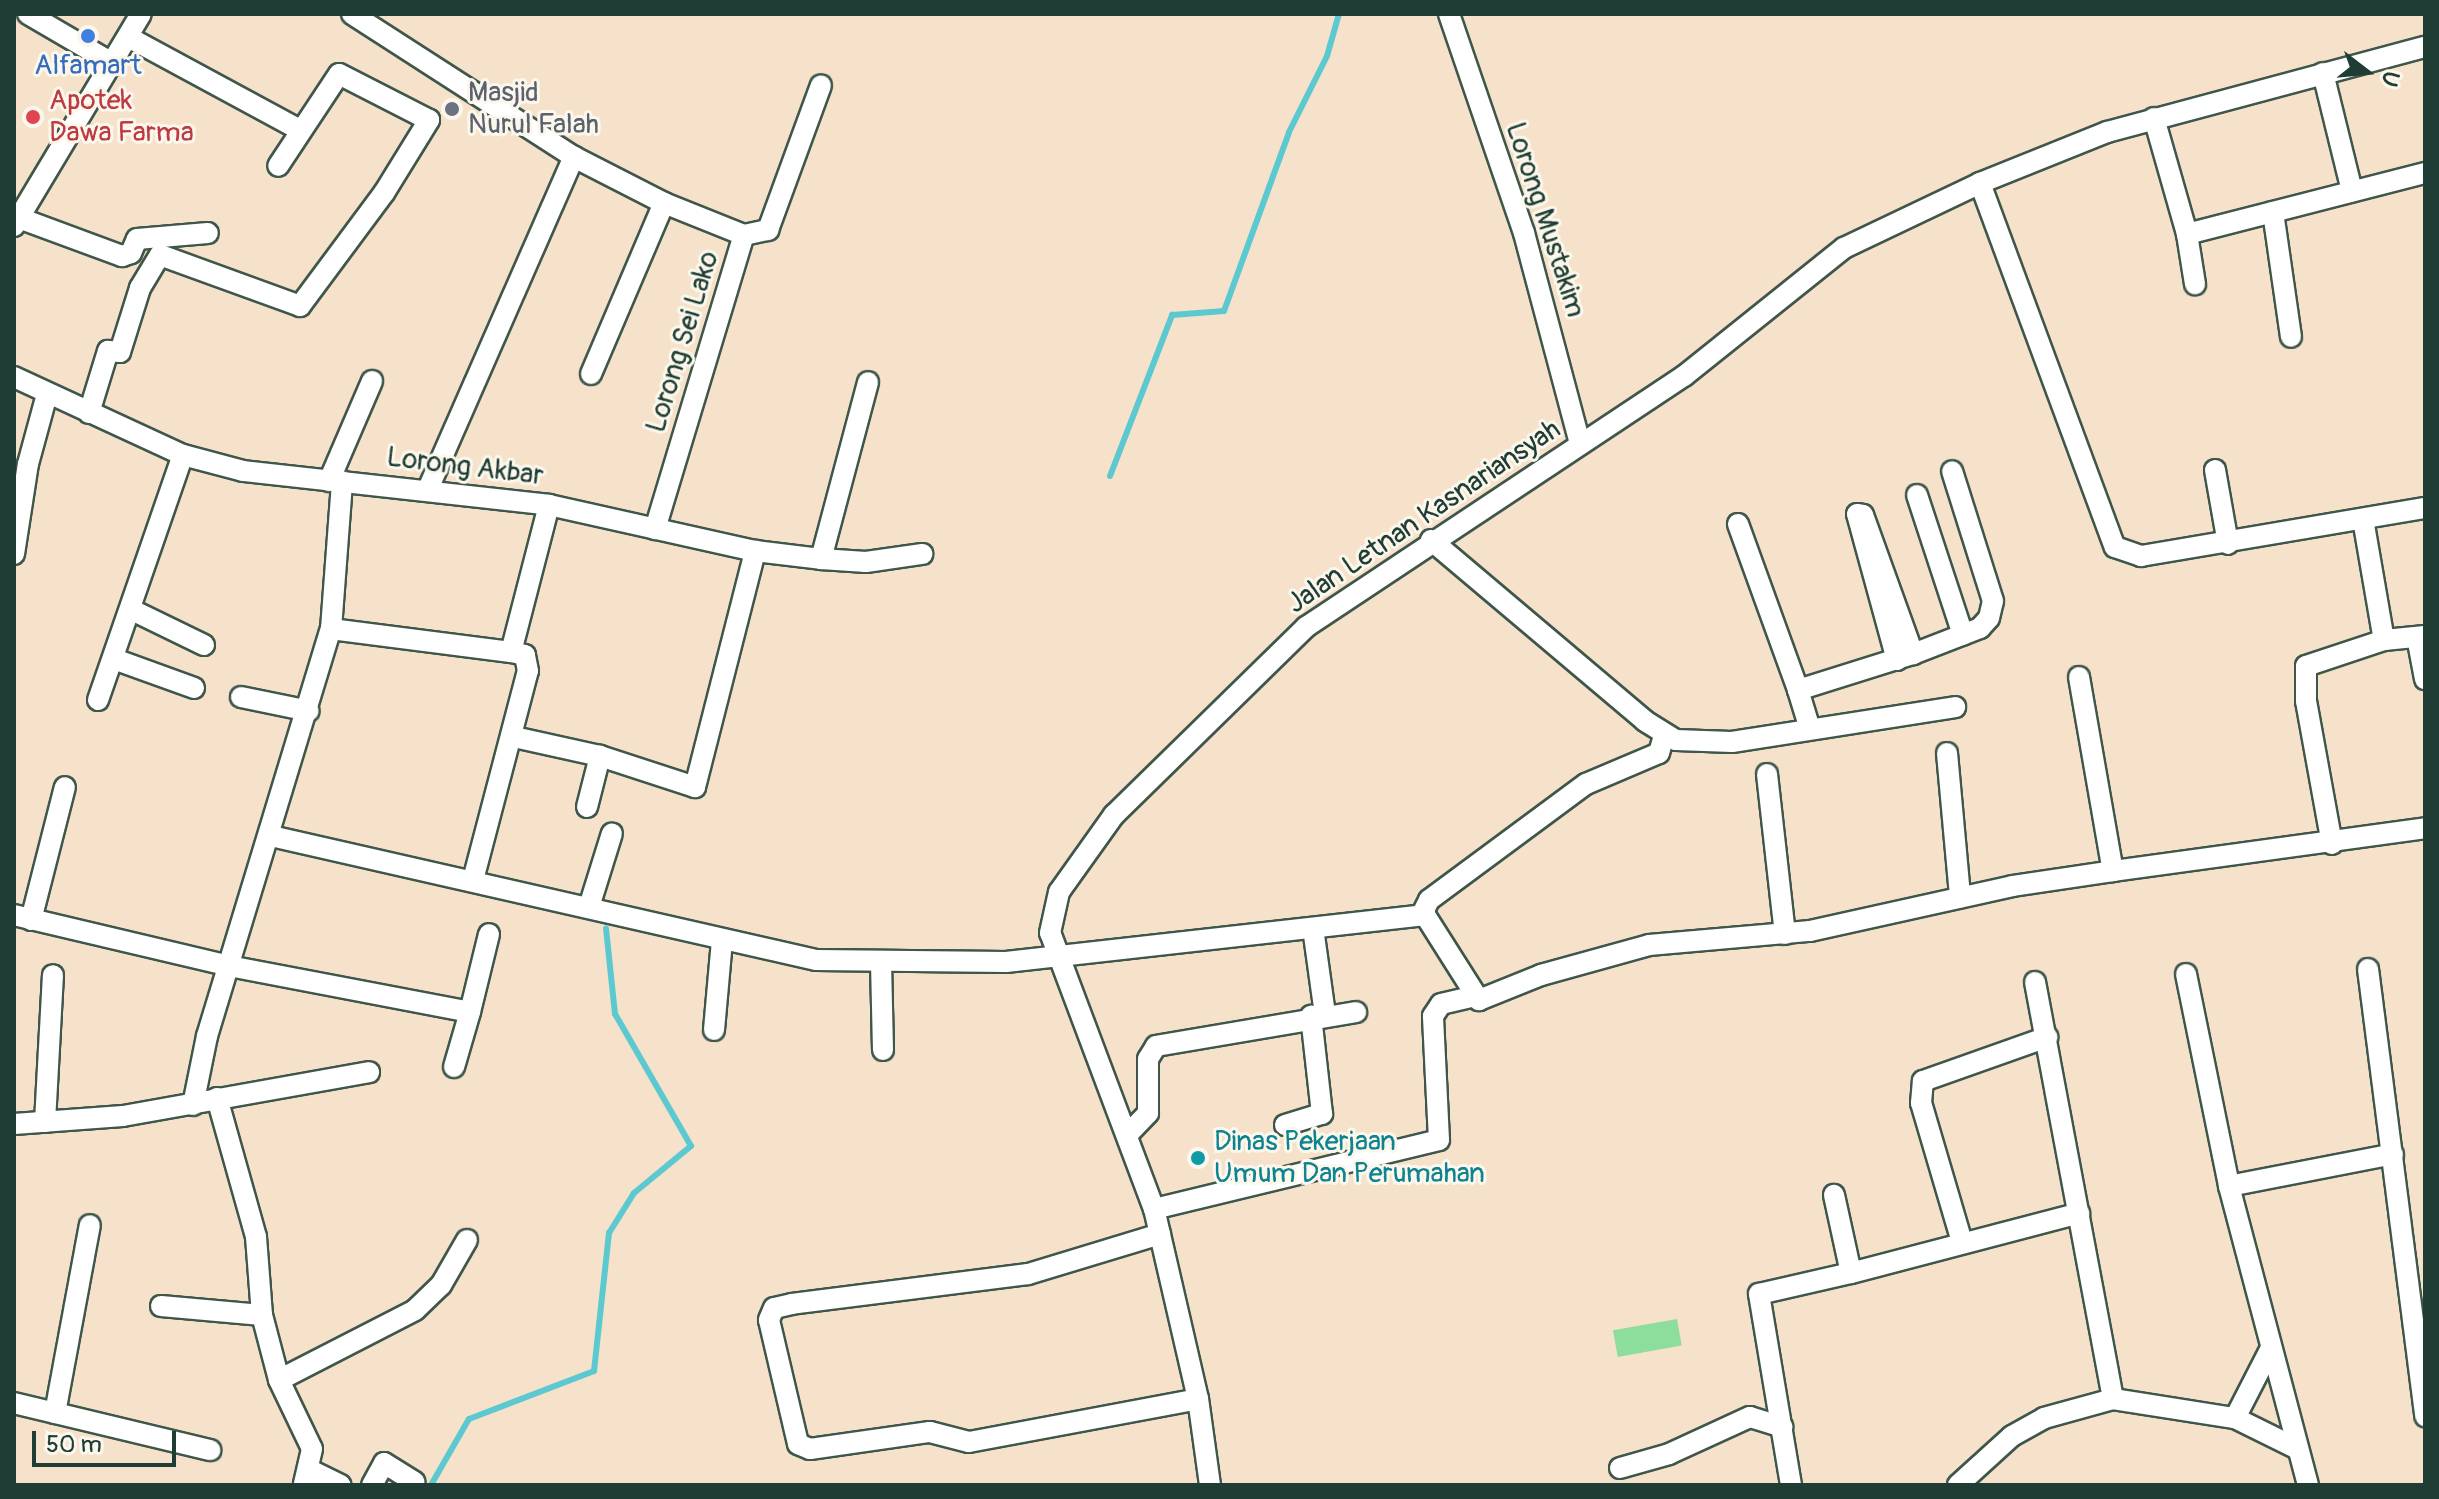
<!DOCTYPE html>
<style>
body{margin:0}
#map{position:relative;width:2439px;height:1499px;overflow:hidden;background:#f6e2ca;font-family:Pangolin,sans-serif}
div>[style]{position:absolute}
.green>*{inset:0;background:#8ddd9d;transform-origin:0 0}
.stream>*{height:6px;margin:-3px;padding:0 3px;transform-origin:3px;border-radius:3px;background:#5cc9d1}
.roads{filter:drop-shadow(2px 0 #3f564a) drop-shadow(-2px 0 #3f564a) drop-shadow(0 2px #3f564a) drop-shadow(0 -2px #3f564a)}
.minor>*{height:20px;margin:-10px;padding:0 10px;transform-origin:10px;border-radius:10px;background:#fff}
.dots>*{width:22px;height:22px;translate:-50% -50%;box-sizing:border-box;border:4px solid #fbf7ec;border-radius:50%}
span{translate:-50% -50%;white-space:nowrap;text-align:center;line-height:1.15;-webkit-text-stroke:6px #fbf7ec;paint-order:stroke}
.shop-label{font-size:28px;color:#366cbe}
.worship-label{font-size:28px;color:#5b616d}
.left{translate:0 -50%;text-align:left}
.health-label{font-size:28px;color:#be3a42}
.street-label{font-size:28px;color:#1f3d34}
.culture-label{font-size:28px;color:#0d838f}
.frame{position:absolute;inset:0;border:16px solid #1f3d34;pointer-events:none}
.north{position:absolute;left:2327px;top:32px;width:80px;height:80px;-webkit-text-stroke:6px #fbf7ec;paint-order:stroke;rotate:106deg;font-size:22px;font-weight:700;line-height:32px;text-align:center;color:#1f3d34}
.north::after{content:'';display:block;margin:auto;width:28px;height:36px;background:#1f3d34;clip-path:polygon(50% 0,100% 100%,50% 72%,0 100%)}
.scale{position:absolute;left:32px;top:1431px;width:144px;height:36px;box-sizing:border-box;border:4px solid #1f3d34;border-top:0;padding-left:10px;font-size:24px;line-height:28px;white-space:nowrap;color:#1f3d34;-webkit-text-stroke:6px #fbf7ec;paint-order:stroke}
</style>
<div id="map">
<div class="green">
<i style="left:1677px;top:1319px;width:27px;height:65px;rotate:80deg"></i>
</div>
<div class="stream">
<i style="left:1110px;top:476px;width:173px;rotate:-68.9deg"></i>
<i style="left:1172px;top:315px;width:52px;rotate:-4.4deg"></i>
<i style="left:1224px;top:311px;width:190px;rotate:-70deg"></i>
<i style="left:1289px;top:132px;width:85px;rotate:-63.4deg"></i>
<i style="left:1327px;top:56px;width:44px;rotate:-74.1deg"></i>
<i style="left:431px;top:1485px;width:76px;rotate:-60.1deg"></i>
<i style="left:469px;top:1419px;width:134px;rotate:-21deg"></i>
<i style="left:594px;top:1371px;width:139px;rotate:-83.8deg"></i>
<i style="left:609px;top:1233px;width:47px;rotate:-58deg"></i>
<i style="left:634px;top:1193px;width:74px;rotate:-39.5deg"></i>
<i style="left:691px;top:1146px;width:152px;rotate:-119.9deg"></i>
<i style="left:615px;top:1014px;width:86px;rotate:-96deg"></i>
</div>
<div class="roads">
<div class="minor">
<i style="left:28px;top:14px;width:97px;rotate:30.3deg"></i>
<i style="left:352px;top:14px;width:264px;rotate:32.8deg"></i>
<i style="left:574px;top:157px;width:101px;rotate:27.1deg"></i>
<i style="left:664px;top:203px;width:86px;rotate:21.8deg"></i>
<i style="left:744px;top:235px;width:25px;rotate:-12deg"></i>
<i style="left:768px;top:230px;width:154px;rotate:-69.9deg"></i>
<i style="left:1449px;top:14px;width:231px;rotate:71.1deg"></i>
<i style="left:1524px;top:233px;width:218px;rotate:75.1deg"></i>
<i style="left:128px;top:37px;width:196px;rotate:28.4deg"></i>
<i style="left:2323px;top:73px;width:122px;rotate:76.2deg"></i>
<i style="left:2154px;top:118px;width:121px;rotate:74.1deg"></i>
<i style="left:2187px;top:234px;width:246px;rotate:-14.4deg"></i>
<i style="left:1980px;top:183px;width:388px;rotate:69.7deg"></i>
<i style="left:2115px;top:547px;width:28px;rotate:19deg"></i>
<i style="left:2141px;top:556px;width:288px;rotate:-9.6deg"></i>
<i style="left:2273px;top:212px;width:126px;rotate:81.8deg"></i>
<i style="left:19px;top:218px;width:110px;rotate:20.3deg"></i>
<i style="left:122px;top:256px;width:9px;rotate:-18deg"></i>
<i style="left:131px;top:253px;width:15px;rotate:-67deg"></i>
<i style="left:137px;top:239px;width:71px;rotate:-4.8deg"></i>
<i style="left:14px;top:226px;width:247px;rotate:-59.1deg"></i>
<i style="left:2187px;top:234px;width:51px;rotate:80.9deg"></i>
<i style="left:591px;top:374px;width:186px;rotate:-66.9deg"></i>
<i style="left:14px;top:377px;width:186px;rotate:24.8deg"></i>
<i style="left:183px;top:455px;width:62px;rotate:14.9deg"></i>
<i style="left:243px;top:471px;width:308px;rotate:6.3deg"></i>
<i style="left:549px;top:505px;width:211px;rotate:12.6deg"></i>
<i style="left:755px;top:551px;width:66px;rotate:6.9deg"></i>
<i style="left:821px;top:559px;width:45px;rotate:3.8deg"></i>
<i style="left:866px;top:562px;width:57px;rotate:-8.1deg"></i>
<i style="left:89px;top:413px;width:65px;rotate:-73deg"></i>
<i style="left:108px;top:351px;width:12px;rotate:5deg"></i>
<i style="left:120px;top:352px;width:67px;rotate:-72.6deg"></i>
<i style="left:140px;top:288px;width:39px;rotate:-59deg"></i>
<i style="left:160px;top:255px;width:149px;rotate:20deg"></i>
<i style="left:300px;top:306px;width:141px;rotate:-53.4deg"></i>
<i style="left:384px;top:193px;width:86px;rotate:-58.3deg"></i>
<i style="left:429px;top:120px;width:101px;rotate:-152.9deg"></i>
<i style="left:339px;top:74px;width:110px;rotate:123.5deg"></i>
<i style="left:2215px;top:470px;width:75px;rotate:80deg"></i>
<i style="left:329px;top:481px;width:109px;rotate:-66.7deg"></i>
<i style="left:428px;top:489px;width:363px;rotate:-66.3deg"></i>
<i style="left:1917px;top:495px;width:147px;rotate:71.8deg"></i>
<i style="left:2363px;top:519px;width:123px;rotate:80.2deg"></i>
<i style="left:1738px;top:524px;width:177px;rotate:70.1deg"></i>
<i style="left:655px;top:529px;width:307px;rotate:-73.2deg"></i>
<i style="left:1431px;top:540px;width:280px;rotate:40.2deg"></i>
<i style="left:1645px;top:721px;width:36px;rotate:32deg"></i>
<i style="left:1676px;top:740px;width:56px;rotate:2deg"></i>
<i style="left:1732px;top:742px;width:226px;rotate:-8.9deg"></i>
<i style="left:14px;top:554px;width:91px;rotate:-81.2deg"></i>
<i style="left:28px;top:464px;width:73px;rotate:-74.8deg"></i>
<i style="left:821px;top:559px;width:183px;rotate:-75.1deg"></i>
<i style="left:132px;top:610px;width:80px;rotate:25.9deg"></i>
<i style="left:331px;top:629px;width:181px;rotate:7.3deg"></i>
<i style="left:2417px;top:637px;width:43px;rotate:79.2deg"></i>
<i style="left:114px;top:659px;width:85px;rotate:19.9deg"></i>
<i style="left:1897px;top:660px;width:151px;rotate:-105.3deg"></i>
<i style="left:1857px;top:514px;width:6px;rotate:9deg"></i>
<i style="left:1863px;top:515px;width:148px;rotate:70.2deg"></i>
<i style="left:2079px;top:677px;width:197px;rotate:80.1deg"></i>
<i style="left:2113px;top:871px;width:315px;rotate:-7.8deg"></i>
<i style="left:241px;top:697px;width:69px;rotate:11.6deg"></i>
<i style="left:98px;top:700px;width:259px;rotate:-70.9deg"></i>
<i style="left:1810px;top:729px;width:41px;rotate:-107.1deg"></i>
<i style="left:1798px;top:690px;width:121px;rotate:-17.4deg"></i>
<i style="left:1913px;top:654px;width:72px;rotate:-21.2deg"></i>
<i style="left:1980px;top:628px;width:13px;rotate:-48deg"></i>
<i style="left:1989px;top:618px;width:17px;rotate:-77deg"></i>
<i style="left:1993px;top:601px;width:136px;rotate:-107.5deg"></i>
<i style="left:514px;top:737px;width:88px;rotate:12.5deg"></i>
<i style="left:600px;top:756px;width:100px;rotate:18.1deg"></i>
<i style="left:695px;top:787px;width:244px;rotate:-75.7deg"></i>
<i style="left:1947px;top:753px;width:145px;rotate:84.8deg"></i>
<i style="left:1767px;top:774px;width:161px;rotate:83.6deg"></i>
<i style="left:587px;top:807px;width:53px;rotate:-75.7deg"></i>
<i style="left:271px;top:836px;width:559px;rotate:12.82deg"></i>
<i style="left:816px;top:960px;width:190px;rotate:0.6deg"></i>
<i style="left:1006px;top:962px;width:422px;rotate:-6.4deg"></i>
<i style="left:1425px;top:915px;width:101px;rotate:57.6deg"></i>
<i style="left:1479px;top:1000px;width:67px;rotate:-22deg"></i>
<i style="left:1541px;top:975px;width:112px;rotate:-15.5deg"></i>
<i style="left:1649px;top:945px;width:162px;rotate:-5deg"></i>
<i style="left:1810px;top:931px;width:208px;rotate:-12.5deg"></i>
<i style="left:2013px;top:886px;width:101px;rotate:-8.5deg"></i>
<i style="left:2332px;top:844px;width:145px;rotate:-100.3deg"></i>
<i style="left:2306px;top:701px;width:35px;rotate:-90deg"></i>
<i style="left:2306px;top:666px;width:82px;rotate:-18.4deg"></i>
<i style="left:2384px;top:640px;width:41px;rotate:-5.6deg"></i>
<i style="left:473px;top:880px;width:216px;rotate:-75.3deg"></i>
<i style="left:528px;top:671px;width:16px;rotate:-101deg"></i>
<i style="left:525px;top:655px;width:14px;rotate:-168deg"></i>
<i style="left:511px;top:652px;width:152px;rotate:-75.5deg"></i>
<i style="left:589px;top:907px;width:77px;rotate:-72.7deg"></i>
<i style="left:1422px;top:914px;width:16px;rotate:-63deg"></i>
<i style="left:1429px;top:900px;width:195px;rotate:-36.5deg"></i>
<i style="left:1586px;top:784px;width:79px;rotate:-23deg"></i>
<i style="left:1659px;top:753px;width:19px;rotate:-74deg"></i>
<i style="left:14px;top:915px;width:221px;rotate:13.3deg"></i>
<i style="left:229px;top:966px;width:245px;rotate:10.8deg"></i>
<i style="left:470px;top:1012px;width:80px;rotate:-76.3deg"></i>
<i style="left:31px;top:920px;width:137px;rotate:-75.7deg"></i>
<i style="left:1313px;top:928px;width:87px;rotate:82.1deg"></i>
<i style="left:881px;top:962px;width:88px;rotate:88.7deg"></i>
<i style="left:2368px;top:969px;width:451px;rotate:82.7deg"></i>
<i style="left:2186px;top:974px;width:216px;rotate:78.5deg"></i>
<i style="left:2229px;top:1186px;width:309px;rotate:75.2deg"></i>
<i style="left:2035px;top:982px;width:424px;rotate:79.4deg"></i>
<i style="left:714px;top:1030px;width:90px;rotate:-84.9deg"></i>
<i style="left:454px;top:1067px;width:57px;rotate:-73.8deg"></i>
<i style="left:217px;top:1098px;width:144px;rotate:74.3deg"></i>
<i style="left:256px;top:1237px;width:78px;rotate:85.6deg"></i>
<i style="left:262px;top:1315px;width:67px;rotate:75.3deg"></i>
<i style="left:279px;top:1380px;width:76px;rotate:64.4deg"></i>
<i style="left:312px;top:1449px;width:37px;rotate:103deg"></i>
<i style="left:193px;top:1105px;width:70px;rotate:-78.5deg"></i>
<i style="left:207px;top:1036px;width:425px;rotate:-73.1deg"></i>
<i style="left:331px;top:629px;width:148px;rotate:-85.7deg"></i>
<i style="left:45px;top:1122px;width:147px;rotate:-86.9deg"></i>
<i style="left:14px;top:1124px;width:109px;rotate:-4.2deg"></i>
<i style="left:123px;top:1116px;width:250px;rotate:-10.1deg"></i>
<i style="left:1285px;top:1125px;width:39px;rotate:-17deg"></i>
<i style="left:1322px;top:1114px;width:99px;rotate:-96.4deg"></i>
<i style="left:1128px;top:1134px;width:29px;rotate:-46deg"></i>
<i style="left:1148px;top:1113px;width:54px;rotate:-90deg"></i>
<i style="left:1148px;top:1059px;width:15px;rotate:-58deg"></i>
<i style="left:1156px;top:1046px;width:203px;rotate:-9.6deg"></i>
<i style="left:2229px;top:1186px;width:167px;rotate:-11deg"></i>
<i style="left:1154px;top:1209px;width:293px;rotate:-13.6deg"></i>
<i style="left:1439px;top:1140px;width:124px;rotate:-92.8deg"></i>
<i style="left:1433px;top:1016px;width:14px;rotate:-56deg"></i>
<i style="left:1441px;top:1004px;width:32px;rotate:-13deg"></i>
<i style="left:1160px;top:1234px;width:138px;rotate:163.1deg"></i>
<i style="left:1028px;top:1274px;width:238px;rotate:172.8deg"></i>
<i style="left:792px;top:1304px;width:18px;rotate:167deg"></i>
<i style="left:774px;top:1308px;width:13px;rotate:113deg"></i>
<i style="left:769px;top:1320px;width:127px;rotate:76.8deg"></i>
<i style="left:798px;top:1444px;width:13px;rotate:23deg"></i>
<i style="left:810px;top:1449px;width:121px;rotate:-8.1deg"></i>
<i style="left:930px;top:1432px;width:40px;rotate:14.4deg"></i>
<i style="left:969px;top:1442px;width:233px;rotate:-10.6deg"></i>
<i style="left:1962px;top:1242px;width:145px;rotate:-106.4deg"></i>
<i style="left:1921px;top:1103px;width:22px;rotate:-85deg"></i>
<i style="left:1923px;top:1081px;width:132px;rotate:-19.5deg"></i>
<i style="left:1851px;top:1273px;width:236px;rotate:-14.7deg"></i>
<i style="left:161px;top:1306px;width:101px;rotate:5.1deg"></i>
<i style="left:279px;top:1380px;width:153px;rotate:-27.2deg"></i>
<i style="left:415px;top:1310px;width:36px;rotate:-44deg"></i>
<i style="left:441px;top:1285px;width:52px;rotate:-60deg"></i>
<i style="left:14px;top:1403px;width:202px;rotate:13.5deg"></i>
<i style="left:55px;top:1413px;width:191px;rotate:-79.5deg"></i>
<i style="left:2235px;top:1418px;width:76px;rotate:-62.8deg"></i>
<i style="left:1620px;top:1468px;width:51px;rotate:-15.9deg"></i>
<i style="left:1669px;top:1454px;width:89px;rotate:-24.6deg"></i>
<i style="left:1750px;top:1417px;width:34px;rotate:17deg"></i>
<i style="left:310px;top:1470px;width:34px;rotate:26deg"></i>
<i style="left:372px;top:1485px;width:25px;rotate:-61deg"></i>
<i style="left:384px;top:1463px;width:36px;rotate:32deg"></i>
<i style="left:1210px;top:1485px;width:87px;rotate:-97.9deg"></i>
<i style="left:1198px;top:1399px;width:195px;rotate:-103deg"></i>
<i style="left:1154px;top:1209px;width:295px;rotate:-110.6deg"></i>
<i style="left:1050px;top:933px;width:42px;rotate:-77.6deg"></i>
<i style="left:1059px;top:892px;width:95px;rotate:-54.5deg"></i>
<i style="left:1114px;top:815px;width:269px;rotate:-44.4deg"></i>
<i style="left:1306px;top:627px;width:454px;rotate:-33.6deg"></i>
<i style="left:1684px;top:376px;width:205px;rotate:-38.7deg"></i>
<i style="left:1844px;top:248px;width:151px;rotate:-25.5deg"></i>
<i style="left:1980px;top:183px;width:137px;rotate:-21.9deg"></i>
<i style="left:2107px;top:132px;width:329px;rotate:-15deg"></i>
<i style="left:1791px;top:1485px;width:194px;rotate:-99.5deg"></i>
<i style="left:1759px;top:1294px;width:94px;rotate:-12.9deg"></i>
<i style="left:1851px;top:1273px;width:80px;rotate:-102.3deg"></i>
<i style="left:1958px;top:1485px;width:73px;rotate:-42.2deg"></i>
<i style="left:2012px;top:1436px;width:37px;rotate:-29deg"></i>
<i style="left:2044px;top:1418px;width:72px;rotate:-15.4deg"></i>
<i style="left:2113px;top:1399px;width:123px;rotate:8.9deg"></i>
<i style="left:2235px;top:1418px;width:70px;rotate:26.2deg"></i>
</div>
</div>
<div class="dots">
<i style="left:88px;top:36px;background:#3f7fe0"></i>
<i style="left:452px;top:109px;background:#6b7280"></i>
<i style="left:33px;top:117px;background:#e0444e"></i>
<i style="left:1198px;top:1158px;background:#0f9aa8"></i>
</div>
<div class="shop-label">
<span style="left:88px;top:66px">Alfamart</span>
</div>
<div class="worship-label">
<span class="left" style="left:468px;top:109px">Masjid<br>Nurul Falah</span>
</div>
<div class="health-label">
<span class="left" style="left:49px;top:117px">Apotek<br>Dawa Farma</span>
</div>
<div class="street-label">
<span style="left:1545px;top:220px;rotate:72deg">Lorong Mustakim</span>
<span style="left:683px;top:342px;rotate:-73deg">Lorong Sei Lako</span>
<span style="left:465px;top:467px;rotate:7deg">Lorong Akbar</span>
<span style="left:1424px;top:517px;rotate:-34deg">Jalan Letnan Kasnariansyah</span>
</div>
<div class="culture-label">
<span class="left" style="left:1214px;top:1158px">Dinas Pekerjaan<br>Umum Dan Perumahan</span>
</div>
<div class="frame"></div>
<div class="north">U</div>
<div class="scale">50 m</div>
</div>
